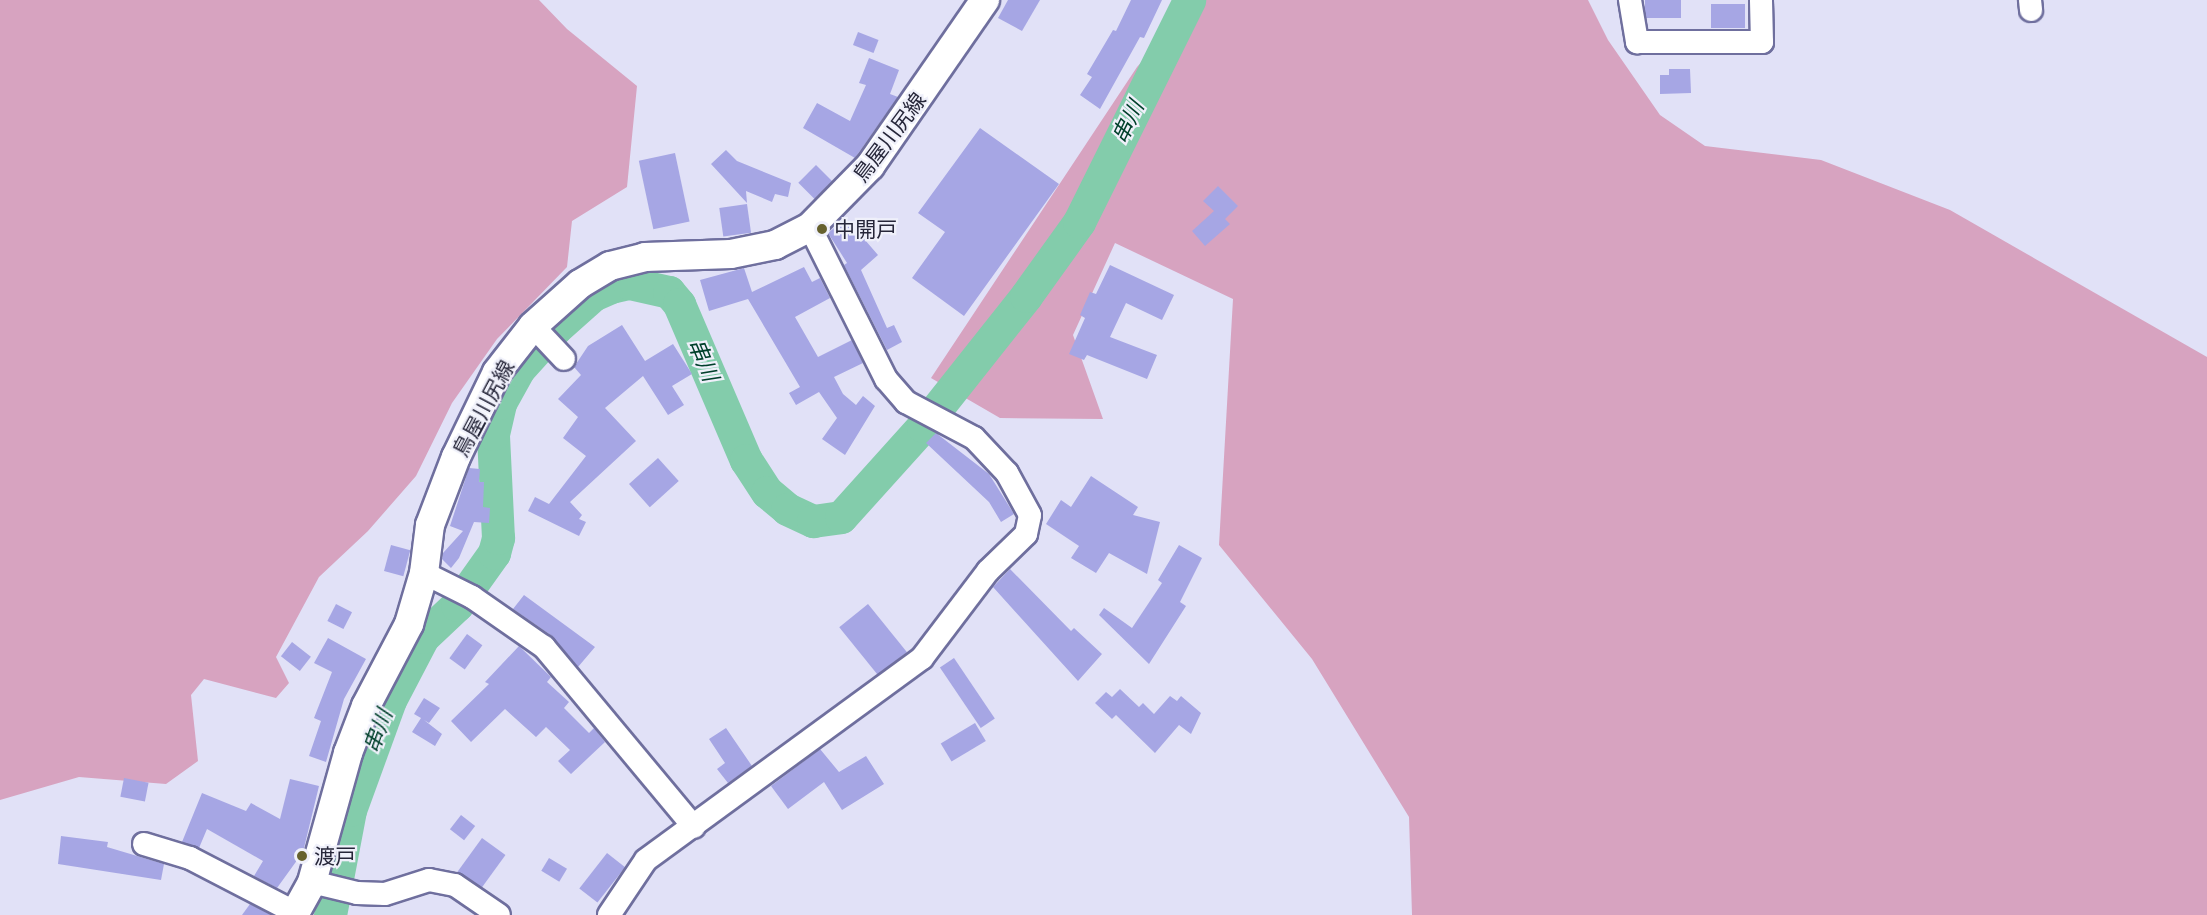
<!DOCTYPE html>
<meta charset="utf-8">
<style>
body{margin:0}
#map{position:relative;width:2207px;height:915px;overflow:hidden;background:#e1e1f7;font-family:Manrope,"Noto Sans JP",sans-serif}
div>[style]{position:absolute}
.green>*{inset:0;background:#d7a3c0}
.river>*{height:33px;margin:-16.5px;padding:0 16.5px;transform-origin:16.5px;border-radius:16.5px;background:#83ccab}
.building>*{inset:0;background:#a6a6e4;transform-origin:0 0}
.roads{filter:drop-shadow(2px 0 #6f6f9e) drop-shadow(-2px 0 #6f6f9e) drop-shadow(0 2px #6f6f9e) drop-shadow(0 -2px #6f6f9e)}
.minor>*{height:22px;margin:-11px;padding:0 11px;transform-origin:11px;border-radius:11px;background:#fff}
.major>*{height:28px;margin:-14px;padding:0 14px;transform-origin:14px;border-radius:14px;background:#fff}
.dots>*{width:16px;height:16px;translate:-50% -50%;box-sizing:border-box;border:3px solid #eff0fa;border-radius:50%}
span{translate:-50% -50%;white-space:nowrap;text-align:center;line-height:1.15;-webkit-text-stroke:4.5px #eff0fa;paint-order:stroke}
.street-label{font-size:21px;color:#262639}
.poi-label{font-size:21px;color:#262639}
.left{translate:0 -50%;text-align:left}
.water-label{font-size:22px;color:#00402b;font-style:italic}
</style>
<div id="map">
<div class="green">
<i style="clip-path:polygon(0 0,539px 0,567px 29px,637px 86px,627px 187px,572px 221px,567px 267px,497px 339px,452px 403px,416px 476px,368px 531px,319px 577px,276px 657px,289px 683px,276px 698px,204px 679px,191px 695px,198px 761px,166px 784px,79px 777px,0 800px)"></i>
<i style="clip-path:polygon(1197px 0,1588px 0,1608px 40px,1660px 115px,1705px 146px,1821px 160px,1950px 210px,2207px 357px,2207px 915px,1412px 915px,1409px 817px,1312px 659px,1219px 545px,1233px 299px,1115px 243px,1073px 335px,1103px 419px,1000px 418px,931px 378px,1137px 67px)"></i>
</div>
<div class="river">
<i style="left:330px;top:915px;width:107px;rotate:-79.2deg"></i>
<i style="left:350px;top:810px;width:117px;rotate:-70deg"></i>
<i style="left:390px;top:700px;width:71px;rotate:-62.4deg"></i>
<i style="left:423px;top:637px;width:47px;rotate:-43.3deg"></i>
<i style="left:457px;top:605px;width:64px;rotate:-54.6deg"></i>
<i style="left:494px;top:553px;width:16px;rotate:-75deg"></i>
<i style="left:498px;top:538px;width:104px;rotate:-92.8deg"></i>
<i style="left:493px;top:434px;width:32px;rotate:-77deg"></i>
<i style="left:500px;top:403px;width:38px;rotate:-61deg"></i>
<i style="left:518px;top:370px;width:57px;rotate:-47.9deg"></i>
<i style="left:556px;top:328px;width:50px;rotate:-41.7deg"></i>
<i style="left:593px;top:295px;width:20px;rotate:-24deg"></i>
<i style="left:611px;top:287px;width:18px;rotate:-13deg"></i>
<i style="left:629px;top:283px;width:41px;rotate:12.7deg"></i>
<i style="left:669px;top:292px;width:16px;rotate:50deg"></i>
<i style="left:679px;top:304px;width:170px;rotate:66.8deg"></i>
<i style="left:746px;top:460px;width:38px;rotate:57deg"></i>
<i style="left:767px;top:492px;width:26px;rotate:40deg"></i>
<i style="left:787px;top:509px;width:29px;rotate:25deg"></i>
<i style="left:813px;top:521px;width:28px;rotate:-8deg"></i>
<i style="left:841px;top:517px;width:122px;rotate:-48deg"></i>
<i style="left:923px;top:426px;width:166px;rotate:-51.6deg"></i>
<i style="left:1026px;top:296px;width:91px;rotate:-54.4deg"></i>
<i style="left:1079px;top:222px;width:248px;rotate:-63.6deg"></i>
</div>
<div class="building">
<i style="clip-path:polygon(1008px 0,1040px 0,1022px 31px,998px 18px)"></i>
<i style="clip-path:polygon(1131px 0,1162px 0,1144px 38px,1140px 37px,1100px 109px,1080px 95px,1092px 77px,1087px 74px,1113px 30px,1116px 31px)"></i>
<i style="left:1645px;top:0;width:36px;height:18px"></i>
<i style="left:1711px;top:4px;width:34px;height:24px"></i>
<i style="left:858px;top:32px;width:22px;height:14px;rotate:21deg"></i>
<i style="clip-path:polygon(869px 58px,899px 70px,890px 94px,898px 97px,855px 158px,803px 128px,817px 103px,850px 121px,866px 85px,859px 83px)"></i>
<i style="clip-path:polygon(1669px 69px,1690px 69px,1691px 93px,1660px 94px,1660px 75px,1669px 75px)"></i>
<i style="clip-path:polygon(980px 128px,1059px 184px,964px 316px,912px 278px,945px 232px,918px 213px)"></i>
<i style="clip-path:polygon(726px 150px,737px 161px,791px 183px,788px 197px,775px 194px,772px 202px,746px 191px,747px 203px,711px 164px)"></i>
<i style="left:675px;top:153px;width:70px;height:37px;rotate:78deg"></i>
<i style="left:816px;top:165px;width:23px;height:25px;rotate:45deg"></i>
<i style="clip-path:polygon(1218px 186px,1238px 206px,1225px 219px,1230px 224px,1205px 246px,1192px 231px,1214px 211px,1203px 201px)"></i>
<i style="left:747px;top:204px;width:29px;height:28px;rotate:82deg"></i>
<i style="clip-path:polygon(846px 218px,878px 255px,861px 270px,887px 328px,894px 325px,902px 342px,887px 350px,844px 265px,847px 263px,828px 233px)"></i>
<i style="clip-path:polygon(1110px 265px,1174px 295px,1162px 320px,1126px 303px,1110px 337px,1157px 355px,1147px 379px,1087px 355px,1084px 360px,1069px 354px,1085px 318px,1080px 315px,1090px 292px,1096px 294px)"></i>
<i style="clip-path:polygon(804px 267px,812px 282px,820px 278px,830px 298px,795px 317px,818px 357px,852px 340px,863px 363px,834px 377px,843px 394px,856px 405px,863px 396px,875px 406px,845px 455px,822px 439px,837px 418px,819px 392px,796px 405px,789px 393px,800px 387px,748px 299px,709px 311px,700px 280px,744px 268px,752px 292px)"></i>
<i style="clip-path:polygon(622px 325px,645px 361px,673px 344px,692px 374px,672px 386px,684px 405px,668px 415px,643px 376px,605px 408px,636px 441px,570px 502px,582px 515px,579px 519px,586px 522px,579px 536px,528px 511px,535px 497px,549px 504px,586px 456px,563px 438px,578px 417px,558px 399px,581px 375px,574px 367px,588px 346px)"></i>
<i style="clip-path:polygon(936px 433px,989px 474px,1014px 514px,1001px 522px,989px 502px,926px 443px)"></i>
<i style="left:658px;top:458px;width:31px;height:39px;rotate:48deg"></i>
<i style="clip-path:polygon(469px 468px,480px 469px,479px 482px,484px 482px,483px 507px,490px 508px,489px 523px,474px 522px,459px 558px,451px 568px,442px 559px,443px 553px,463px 531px,450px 526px)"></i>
<i style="clip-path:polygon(1091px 476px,1138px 507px,1133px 515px,1160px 522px,1147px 574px,1109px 553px,1096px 573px,1071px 558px,1079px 546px,1046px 524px,1061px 500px,1071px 507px)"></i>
<i style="left:391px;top:545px;width:20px;height:27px;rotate:15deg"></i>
<i style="clip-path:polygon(1179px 545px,1202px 558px,1180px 602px,1186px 606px,1149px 664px,1099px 615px,1104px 608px,1132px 628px,1162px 583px,1158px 580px)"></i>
<i style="clip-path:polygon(1010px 569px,1071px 631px,1074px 628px,1102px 654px,1078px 681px,993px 587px)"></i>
<i style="clip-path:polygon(524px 595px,595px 647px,578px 667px,552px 636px,513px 609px)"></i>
<i style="left:336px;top:604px;width:18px;height:19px;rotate:27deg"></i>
<i style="left:868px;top:604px;width:62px;height:37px;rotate:51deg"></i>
<i style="left:467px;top:634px;width:19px;height:30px;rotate:36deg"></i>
<i style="clip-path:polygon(328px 638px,366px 659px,344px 699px,326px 762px,309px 756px,321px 721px,314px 718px,332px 672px,314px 663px)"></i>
<i style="left:292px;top:642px;width:24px;height:18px;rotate:38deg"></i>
<i style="clip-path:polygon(519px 646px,551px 677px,547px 682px,569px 702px,564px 708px,589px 733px,594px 728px,605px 742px,571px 774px,558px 761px,570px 750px,546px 727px,536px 737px,505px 709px,471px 742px,451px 721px,489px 684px,485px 682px)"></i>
<i style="left:954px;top:658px;width:73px;height:17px;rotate:56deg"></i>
<i style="clip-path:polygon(1120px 689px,1139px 707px,1143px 703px,1154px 714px,1170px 696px,1177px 701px,1181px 696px,1201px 713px,1191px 734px,1179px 725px,1155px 753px,1116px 715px,1112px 719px,1095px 703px,1106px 692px,1112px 697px)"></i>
<i style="clip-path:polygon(424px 698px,440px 708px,429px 723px,424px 720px,442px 734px,435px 746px,412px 732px,421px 718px,414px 714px)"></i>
<i style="left:975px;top:723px;width:21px;height:40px;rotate:59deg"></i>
<i style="clip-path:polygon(726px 728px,752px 766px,728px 783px,717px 769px,725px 763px,709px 739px)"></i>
<i style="clip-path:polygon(820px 749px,839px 772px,866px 756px,884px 784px,842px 810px,824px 782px,788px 809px,771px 786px)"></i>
<i style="left:124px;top:778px;width:25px;height:19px;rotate:11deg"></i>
<i style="clip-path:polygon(290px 779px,319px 786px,303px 852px,277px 888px,254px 876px,263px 861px,207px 829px,199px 848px,182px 842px,202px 793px,246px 811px,251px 803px,280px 819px)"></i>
<i style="left:461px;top:815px;width:18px;height:18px;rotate:38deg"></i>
<i style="clip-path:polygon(61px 836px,108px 842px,107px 847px,164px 864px,161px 880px,58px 864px)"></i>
<i style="left:482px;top:838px;width:29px;height:42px;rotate:36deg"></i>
<i style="left:607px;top:853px;width:23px;height:45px;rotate:38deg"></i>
<i style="left:549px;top:858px;width:21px;height:15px;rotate:31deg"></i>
<i style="clip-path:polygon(250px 904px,271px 915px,242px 915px)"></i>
</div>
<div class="roads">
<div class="minor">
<i style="left:1630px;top:0;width:43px;rotate:80.5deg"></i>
<i style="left:1637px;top:42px;width:125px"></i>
<i style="left:1762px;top:42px;width:42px;rotate:-91.4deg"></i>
<i style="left:2030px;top:0;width:10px;rotate:84deg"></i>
<i style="left:533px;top:326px;width:45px;rotate:46.8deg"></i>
<i style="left:424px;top:573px;width:54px;rotate:26.6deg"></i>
<i style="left:472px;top:597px;width:88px;rotate:34.8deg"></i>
<i style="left:544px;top:647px;width:234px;rotate:50.2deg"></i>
<i style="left:144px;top:844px;width:48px;rotate:16.9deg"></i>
<i style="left:190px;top:858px;width:119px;rotate:27.4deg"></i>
<i style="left:312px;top:882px;width:46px;rotate:13.7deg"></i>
<i style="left:357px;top:893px;width:28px;rotate:2deg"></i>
<i style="left:385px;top:894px;width:46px;rotate:-17.7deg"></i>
<i style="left:429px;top:880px;width:26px;rotate:11deg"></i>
<i style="left:455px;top:885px;width:53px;rotate:34.3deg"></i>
<i style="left:609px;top:915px;width:66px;rotate:-56.1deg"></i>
<i style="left:646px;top:860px;width:342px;rotate:-36.2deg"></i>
<i style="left:922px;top:658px;width:109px;rotate:-52.8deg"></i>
<i style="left:988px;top:571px;width:53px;rotate:-44.2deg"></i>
<i style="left:1026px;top:534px;width:19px;rotate:-78deg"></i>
<i style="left:1030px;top:515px;width:48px;rotate:-118.7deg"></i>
<i style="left:1007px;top:473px;width:48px;rotate:-133.3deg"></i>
<i style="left:974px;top:438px;width:77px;rotate:-152.1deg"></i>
<i style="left:906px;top:402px;width:30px;rotate:-131deg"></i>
<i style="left:886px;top:379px;width:170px;rotate:-116.6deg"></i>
</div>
<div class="major">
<i style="left:294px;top:915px;width:38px;rotate:-61deg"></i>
<i style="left:312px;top:882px;width:134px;rotate:-74.4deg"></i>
<i style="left:348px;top:753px;width:50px;rotate:-69deg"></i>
<i style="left:366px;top:706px;width:93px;rotate:-62.3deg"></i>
<i style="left:409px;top:624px;width:53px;rotate:-73.6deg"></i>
<i style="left:424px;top:573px;width:48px;rotate:-82.9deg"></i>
<i style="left:430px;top:525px;width:73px;rotate:-69.1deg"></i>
<i style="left:456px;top:457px;width:94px;rotate:-64.2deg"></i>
<i style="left:497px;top:372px;width:58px;rotate:-52deg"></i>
<i style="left:533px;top:326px;width:63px;rotate:-41.8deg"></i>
<i style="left:580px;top:284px;width:35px;rotate:-31deg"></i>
<i style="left:610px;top:266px;width:36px;rotate:-14deg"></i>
<i style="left:645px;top:257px;width:86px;rotate:-2deg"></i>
<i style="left:731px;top:254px;width:45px;rotate:-11.6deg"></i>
<i style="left:775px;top:245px;width:39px;rotate:-27deg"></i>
<i style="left:810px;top:227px;width:86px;rotate:-45.5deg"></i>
<i style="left:870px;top:166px;width:202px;rotate:-55.3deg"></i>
</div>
</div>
<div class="dots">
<i style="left:822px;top:229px;background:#66612e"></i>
<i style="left:302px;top:856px;background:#66612e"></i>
</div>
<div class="street-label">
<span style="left:889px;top:137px;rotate:-53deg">鳥屋川尻線</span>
<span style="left:483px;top:408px;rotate:-62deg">鳥屋川尻線</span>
</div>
<div class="poi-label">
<span class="left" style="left:834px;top:229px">中開戸</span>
<span class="left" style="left:314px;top:856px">渡戸</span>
</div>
<div class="water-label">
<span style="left:1128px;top:122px;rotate:-64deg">串川</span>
<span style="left:703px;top:360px;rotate:67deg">串川</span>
<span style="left:378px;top:731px;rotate:-70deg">串川</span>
</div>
</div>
